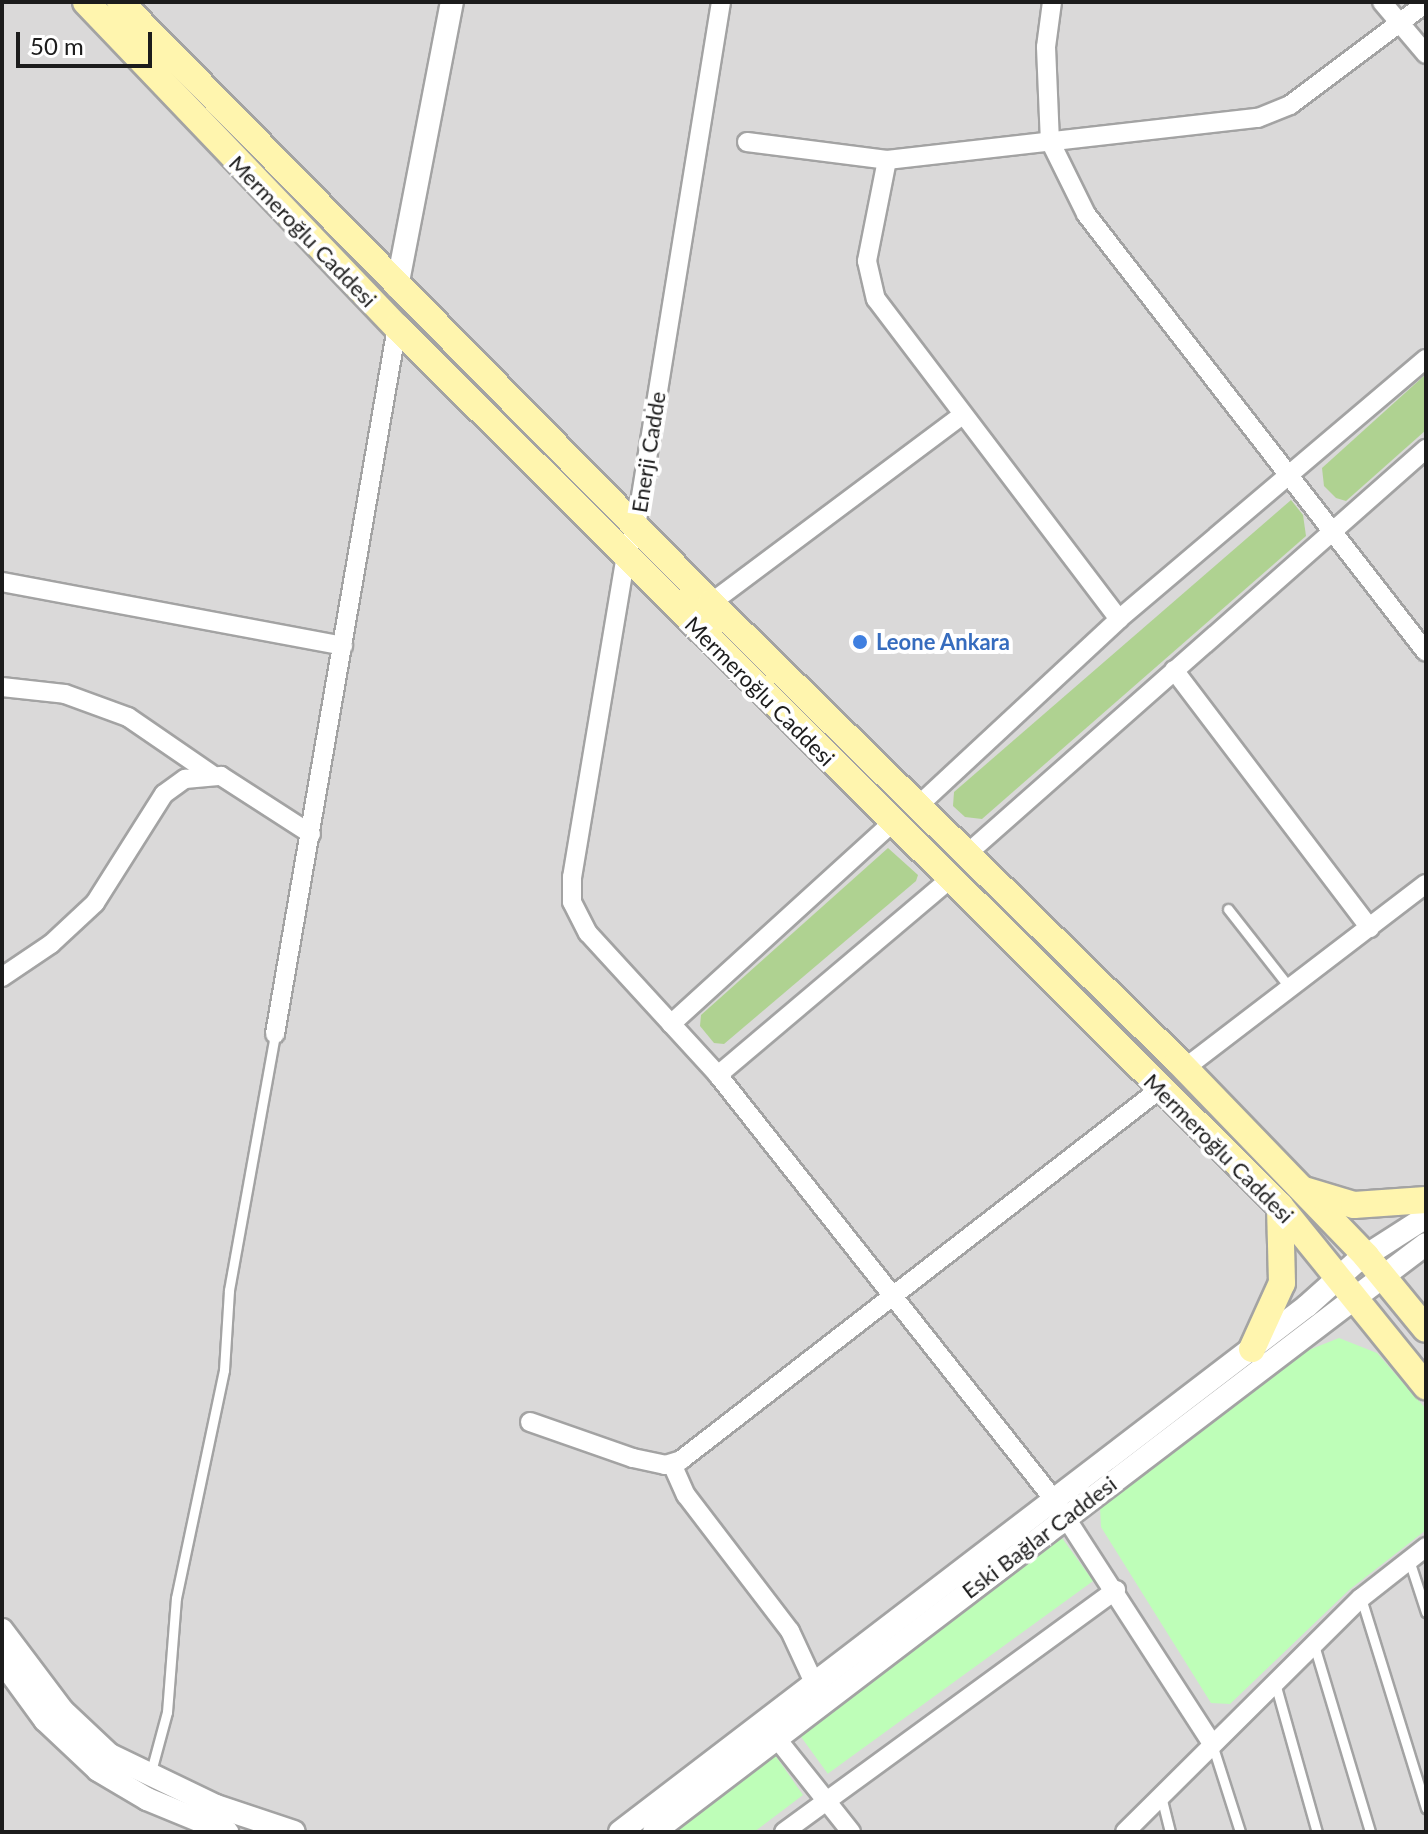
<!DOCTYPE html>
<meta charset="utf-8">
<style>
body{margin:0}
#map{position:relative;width:1428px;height:1834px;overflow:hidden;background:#eee7e0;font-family:Lato,sans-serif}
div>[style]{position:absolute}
.residential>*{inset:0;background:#dad9d9;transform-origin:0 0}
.forest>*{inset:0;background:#afd291}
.park>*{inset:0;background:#befeb8;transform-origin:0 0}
.roads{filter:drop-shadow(2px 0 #a3a3a3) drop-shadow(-2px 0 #a3a3a3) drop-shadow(0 2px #a3a3a3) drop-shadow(0 -2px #a3a3a3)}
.service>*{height:9px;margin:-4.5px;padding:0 4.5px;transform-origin:4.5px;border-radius:4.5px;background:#fff}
.minor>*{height:18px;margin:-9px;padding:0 9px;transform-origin:9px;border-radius:9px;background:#fff}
.tertiary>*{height:22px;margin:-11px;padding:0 11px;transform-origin:11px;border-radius:11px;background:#fff}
.secondary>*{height:26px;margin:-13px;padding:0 13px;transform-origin:13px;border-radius:13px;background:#fff5ae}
.dots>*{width:22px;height:22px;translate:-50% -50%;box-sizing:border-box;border:4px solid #fff;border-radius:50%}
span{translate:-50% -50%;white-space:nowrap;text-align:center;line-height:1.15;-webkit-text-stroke:8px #fff;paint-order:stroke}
.street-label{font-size:22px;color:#1c1c1c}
.shop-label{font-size:22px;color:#366cbe;font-weight:700}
.left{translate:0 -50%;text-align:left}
.frame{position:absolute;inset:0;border:4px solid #1c1c1c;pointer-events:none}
.scale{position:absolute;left:16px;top:32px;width:136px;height:36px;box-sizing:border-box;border:4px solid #1c1c1c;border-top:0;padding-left:10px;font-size:24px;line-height:28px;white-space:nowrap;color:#1c1c1c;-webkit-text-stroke:6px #fff;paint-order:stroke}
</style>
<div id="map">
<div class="residential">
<i style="left:2px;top:2px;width:1424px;height:1830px"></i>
</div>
<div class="forest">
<i style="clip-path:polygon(1426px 374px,1426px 430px,1346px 501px,1336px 498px,1324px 486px,1322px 468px)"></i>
<i style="clip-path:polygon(1291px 500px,1303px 515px,1306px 536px,982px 819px,965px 817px,953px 806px,954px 792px)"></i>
<i style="clip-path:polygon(888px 848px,918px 875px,916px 881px,724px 1044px,714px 1043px,700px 1026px,701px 1015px)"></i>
</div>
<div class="park">
<i style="clip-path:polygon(1339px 1338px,1377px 1353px,1426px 1409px,1426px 1530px,1349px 1590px,1230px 1704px,1211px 1703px,1101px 1527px,1100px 1507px,1296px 1355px)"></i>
<i style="left:1062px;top:1538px;width:53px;height:328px;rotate:54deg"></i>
<i style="clip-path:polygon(775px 1755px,803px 1795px,754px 1832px,673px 1832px)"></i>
</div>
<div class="roads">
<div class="service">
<i style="left:1228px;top:909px;width:100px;rotate:51.9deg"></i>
<i style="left:1409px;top:1560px;width:55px;rotate:71.9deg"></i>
<i style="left:1361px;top:1598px;width:220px;rotate:72.8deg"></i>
<i style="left:1314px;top:1645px;width:195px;rotate:73.3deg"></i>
<i style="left:1275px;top:1683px;width:155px;rotate:74.3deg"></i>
<i style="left:1212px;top:1744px;width:92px;rotate:72.3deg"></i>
<i style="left:150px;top:1775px;width:65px;rotate:-74.9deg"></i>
<i style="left:167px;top:1712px;width:114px;rotate:-85.5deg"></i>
<i style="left:176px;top:1598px;width:233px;rotate:-78.1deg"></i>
<i style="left:224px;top:1370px;width:80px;rotate:-86.4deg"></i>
<i style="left:229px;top:1290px;width:260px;rotate:-79.8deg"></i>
<i style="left:1161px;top:1796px;width:37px;rotate:76deg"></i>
</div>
<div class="minor">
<i style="left:721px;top:2px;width:532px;rotate:99.2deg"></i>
<i style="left:636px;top:527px;width:30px;rotate:110deg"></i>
<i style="left:626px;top:555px;width:326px;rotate:99.5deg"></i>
<i style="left:572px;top:877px;width:25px;rotate:90deg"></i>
<i style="left:572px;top:902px;width:35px;rotate:63deg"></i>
<i style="left:588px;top:933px;width:193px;rotate:47.5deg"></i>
<i style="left:718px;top:1075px;width:543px;rotate:51.65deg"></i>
<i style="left:1055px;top:1501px;width:289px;rotate:57.1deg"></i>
<i style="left:1052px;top:2px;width:45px;rotate:97.6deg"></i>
<i style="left:1046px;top:47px;width:94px;rotate:87.6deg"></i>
<i style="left:1050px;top:141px;width:81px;rotate:63.7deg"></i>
<i style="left:1086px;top:214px;width:554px;rotate:52.18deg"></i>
<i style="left:1382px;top:2px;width:68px;rotate:49.8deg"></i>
<i style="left:747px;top:142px;width:141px;rotate:7.3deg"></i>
<i style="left:887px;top:160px;width:373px;rotate:-6.5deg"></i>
<i style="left:1258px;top:118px;width:35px;rotate:-22deg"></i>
<i style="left:1290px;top:105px;width:170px;rotate:-36.9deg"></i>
<i style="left:887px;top:160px;width:103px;rotate:101.2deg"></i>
<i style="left:867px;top:261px;width:39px;rotate:77deg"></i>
<i style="left:876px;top:299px;width:402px;rotate:52.8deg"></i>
<i style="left:2px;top:582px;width:347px;rotate:10.6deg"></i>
<i style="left:711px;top:603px;width:312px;rotate:-36.8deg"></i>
<i style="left:1174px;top:670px;width:324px;rotate:52.8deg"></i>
<i style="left:2px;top:687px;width:63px;rotate:6.3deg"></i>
<i style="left:65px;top:694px;width:67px;rotate:20.1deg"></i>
<i style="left:128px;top:717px;width:101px;rotate:34.5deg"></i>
<i style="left:919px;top:805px;width:273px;rotate:-42.9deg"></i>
<i style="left:1119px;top:619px;width:402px;rotate:-40.3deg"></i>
<i style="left:968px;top:853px;width:611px;rotate:-41.42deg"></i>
<i style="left:2px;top:977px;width:59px;rotate:-34deg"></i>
<i style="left:51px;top:944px;width:60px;rotate:-43deg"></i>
<i style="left:95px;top:903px;width:129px;rotate:-57.7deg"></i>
<i style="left:164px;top:794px;width:26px;rotate:-36deg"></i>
<i style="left:185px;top:779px;width:36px;rotate:-5deg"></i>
<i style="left:221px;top:776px;width:107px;rotate:32.8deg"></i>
<i style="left:671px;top:1024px;width:297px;rotate:-42.3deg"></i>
<i style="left:275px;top:1034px;width:717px;rotate:-80.21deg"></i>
<i style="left:1185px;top:1068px;width:303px;rotate:-37.4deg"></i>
<i style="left:718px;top:1075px;width:302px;rotate:-40.2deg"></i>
<i style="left:530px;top:1422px;width:109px;rotate:19.3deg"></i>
<i style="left:633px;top:1458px;width:33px;rotate:12deg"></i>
<i style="left:665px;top:1465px;width:17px;rotate:-17deg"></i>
<i style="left:681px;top:1460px;width:606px;rotate:-37.76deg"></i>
<i style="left:672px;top:1464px;width:34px;rotate:66deg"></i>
<i style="left:686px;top:1495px;width:171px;rotate:52.6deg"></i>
<i style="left:790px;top:1631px;width:62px;rotate:65.1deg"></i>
<i style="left:770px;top:1730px;width:130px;rotate:51.5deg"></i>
<i style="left:784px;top:1832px;width:411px;rotate:-36.1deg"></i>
<i style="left:1125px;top:1832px;width:332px;rotate:-44.8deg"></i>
<i style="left:1361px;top:1598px;width:83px;rotate:-38.1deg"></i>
</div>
<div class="tertiary">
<i style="left:397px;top:287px;width:290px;rotate:-79.1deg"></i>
<i style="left:2px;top:1630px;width:100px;rotate:53.1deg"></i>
<i style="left:62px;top:1710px;width:66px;rotate:43.2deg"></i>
<i style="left:110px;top:1755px;width:118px;rotate:25.7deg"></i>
<i style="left:216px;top:1806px;width:82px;rotate:18.4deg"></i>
<i style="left:2px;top:1661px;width:73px;rotate:53.9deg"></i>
<i style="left:45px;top:1720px;width:73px;rotate:43.3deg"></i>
<i style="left:98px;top:1770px;width:57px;rotate:30.6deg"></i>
<i style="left:147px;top:1799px;width:87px;rotate:22.4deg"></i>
<i style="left:620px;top:1832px;width:865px;rotate:-37.44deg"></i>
<i style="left:1307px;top:1306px;width:66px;rotate:-41.9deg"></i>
<i style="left:1356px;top:1262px;width:83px;rotate:-32.7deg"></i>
<i style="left:654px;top:1832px;width:970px;rotate:-37.3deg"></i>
</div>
<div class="secondary">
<i style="left:86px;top:2px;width:450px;rotate:46.3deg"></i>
<i style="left:397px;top:327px;width:1246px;rotate:44.87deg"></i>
<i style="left:1280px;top:1206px;width:232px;rotate:51deg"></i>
<i style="left:120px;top:2px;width:843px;rotate:45.48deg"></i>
<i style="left:711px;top:603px;width:654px;rotate:44.44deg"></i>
<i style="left:1178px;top:1061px;width:271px;rotate:46deg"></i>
<i style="left:1366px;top:1256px;width:94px;rotate:50.6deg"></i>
<i style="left:1304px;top:1190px;width:52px;rotate:16.7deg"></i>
<i style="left:1354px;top:1205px;width:72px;rotate:-4deg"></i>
<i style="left:1252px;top:1349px;width:72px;rotate:-65.6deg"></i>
<i style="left:1282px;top:1283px;width:77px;rotate:-91.5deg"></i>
</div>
</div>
<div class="dots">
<i style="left:860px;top:642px;background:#3f7fe0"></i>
</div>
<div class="street-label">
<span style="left:303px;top:231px;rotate:46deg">Mermeroğlu Caddesi</span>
<span style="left:648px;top:452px;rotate:-81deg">Enerji Cadde</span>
<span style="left:760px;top:691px;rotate:45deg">Mermeroğlu Caddesi</span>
<span style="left:1219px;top:1148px;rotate:45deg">Mermeroğlu Caddesi</span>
<span style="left:1039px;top:1537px;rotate:-37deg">Eski Bağlar Caddesi</span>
</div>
<div class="shop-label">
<span class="left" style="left:876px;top:642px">Leone Ankara</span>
</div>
<div class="frame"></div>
<div class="scale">50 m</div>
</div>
